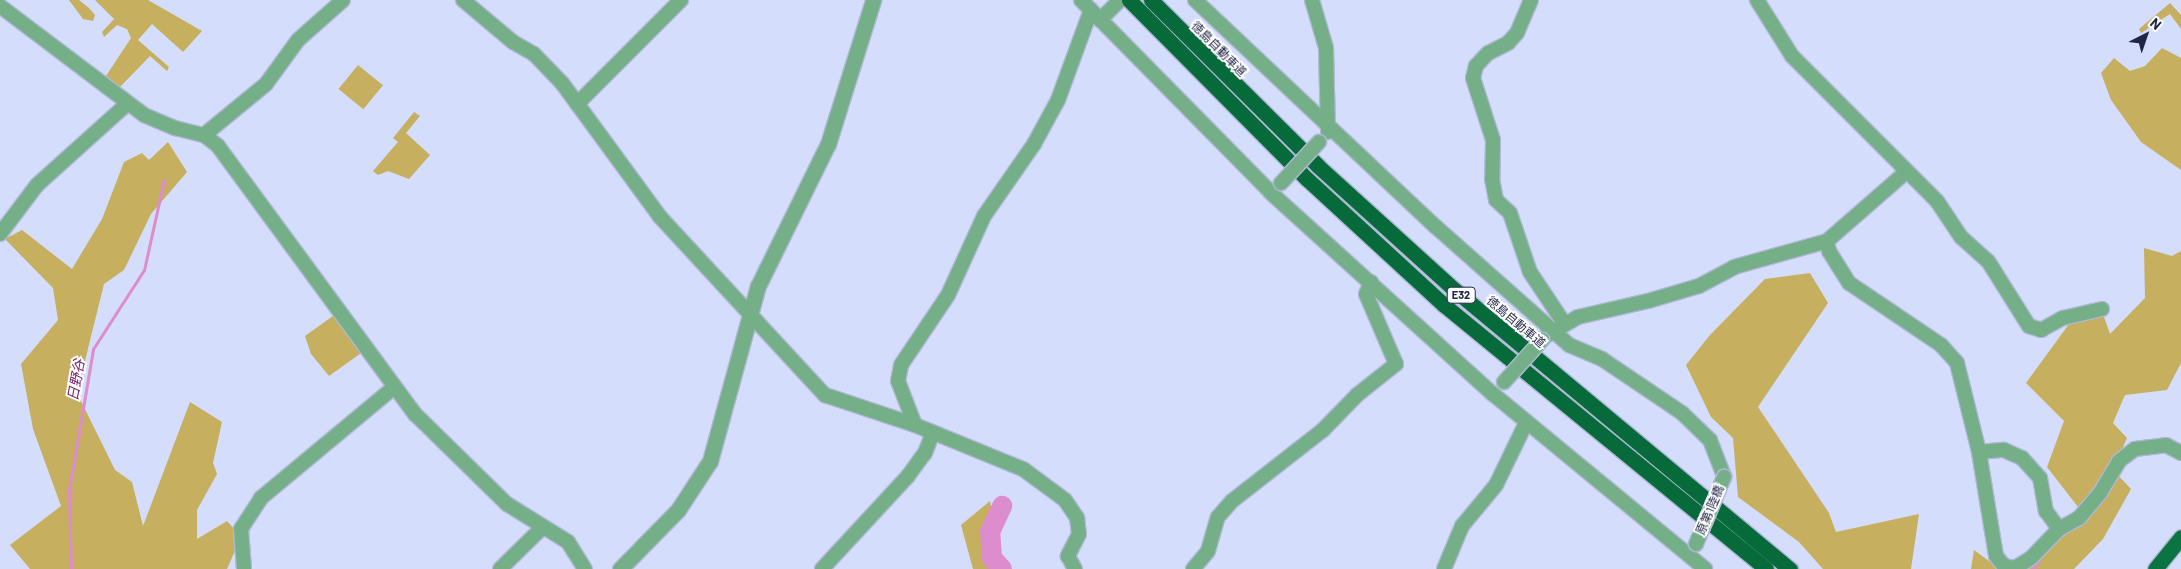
<!DOCTYPE html>
<meta charset="utf-8">
<style>
body{margin:0}
#map{position:relative;width:2181px;height:569px;overflow:hidden;background:#d5ddfc;font-family:Barlow,"Noto Sans JP",sans-serif}
div>[style]{position:absolute}
.green>*{inset:0;background:#c6af5e;transform-origin:0 0}
.stream>*{height:3px;margin:-1.5px;padding:0 1.5px;transform-origin:1.5px;border-radius:1.5px;background:#dd8ccd}
.river>*{height:20px;margin:-10px;padding:0 10px;transform-origin:10px;border-radius:10px;background:#dd8ccd}
.roads{filter:drop-shadow(1px 0 #b1b8d7) drop-shadow(-1px 0 #b1b8d7) drop-shadow(0 1px #b1b8d7) drop-shadow(0 -1px #b1b8d7)}
.minor>*{height:14px;margin:-7px;padding:0 7px;transform-origin:7px;border-radius:7px;background:#74af87}
.tertiary>*{height:15px;margin:-7.5px;padding:0 7.5px;transform-origin:7.5px;border-radius:7.5px;background:#74af87}
.trunk>*{height:15px;margin:-7.5px;padding:0 7.5px;transform-origin:7.5px;border-radius:7.5px;background:#0a7540}
.motorway>*{height:15px;margin:-7.5px;padding:0 7.5px;transform-origin:7.5px;border-radius:7.5px;background:#066a3a}
.bridges{filter:drop-shadow(1px 0 #b1b8d7) drop-shadow(-1px 0 #b1b8d7) drop-shadow(0 1px #b1b8d7) drop-shadow(0 -1px #b1b8d7)}
.minor-bridge>*{height:14px;margin:-7px;padding:0 7px;transform-origin:7px;border-radius:7px;background:#74af87}
span{translate:-50% -50%;white-space:nowrap;text-align:center;line-height:1.15;-webkit-text-stroke:4px #fff;paint-order:stroke}
.shield-label span{padding:1px 4px;background:#fff;border:1px solid;border-radius:4px;-webkit-text-stroke-width:0}
.shield-label{font-size:11px;color:#212644;font-weight:700}
.street-label{font-size:12px;color:#212644}
.water-label{font-size:14px;color:#751468;font-style:italic}
.north{position:absolute;left:2121px;top:10px;width:50px;height:50px;-webkit-text-stroke:4px #fff;paint-order:stroke;rotate:41deg;font-size:14px;font-weight:700;line-height:20px;text-align:center;color:#212644}
.north::after{content:'';display:block;margin:auto;width:18px;height:22px;background:#212644;clip-path:polygon(50% 0,100% 100%,50% 72%,0 100%)}
</style>
<div id="map">
<div class="green">
<i style="clip-path:polygon(69px 0,79px 0,89px 8px,95px 15px,93px 21px,83px 19px)"></i>
<i style="clip-path:polygon(95px 0,148px 0,202px 31px,183px 52px,152px 24px,138px 40px,169px 67px,167px 71px,150px 56px,120px 87px,106px 76px,131px 38px,127px 29px,117px 25px,104px 37px,102px 32px,114px 19px)"></i>
<i style="clip-path:polygon(2170px 3px,2181px 15px,2181px 29px,2170px 14px,2141px 33px,2139px 29px)"></i>
<i style="clip-path:polygon(2162px 48px,2181px 58px,2181px 170px,2141px 142px,2111px 100px,2101px 73px,2114px 58px,2130px 71px,2145px 66px)"></i>
<i style="left:358px;top:65px;width:32px;height:31px;rotate:39deg"></i>
<i style="clip-path:polygon(414px 112px,420px 116px,406px 133px,430px 155px,409px 179px,388px 171px,378px 175px,373px 171px,398px 142px,393px 138px)"></i>
<i style="clip-path:polygon(168px 142px,187px 172px,151px 214px,124px 270px,104px 284px,77px 393px,115px 470px,132px 482px,143px 526px,190px 402px,222px 422px,213px 463px,217px 474px,197px 510px,197px 539px,227px 521px,241px 537px,227px 569px,30px 569px,10px 545px,61px 506px,33px 429px,21px 364px,58px 320px,53px 288px,5px 239px,22px 230px,72px 269px,102px 219px,124px 162px,142px 153px,149px 160px)"></i>
<i style="clip-path:polygon(2144px 248px,2172px 256px,2181px 251px,2181px 363px,2167px 390px,2125px 395px,2113px 423px,2127px 438px,2113px 470px,2131px 489px,2103px 539px,2074px 569px,2019px 569px,2053px 545px,2078px 507px,2047px 467px,2064px 421px,2026px 383px,2077px 313px,2103px 314px,2110px 334px,2145px 298px)"></i>
<i style="clip-path:polygon(1810px 273px,1828px 303px,1758px 407px,1829px 513px,1836px 532px,1919px 514px,1911px 569px,1823px 569px,1799px 542px,1738px 497px,1733px 438px,1711px 417px,1686px 365px,1710px 335px,1765px 279px)"></i>
<i style="clip-path:polygon(337px 313px,364px 351px,329px 376px,311px 354px,305px 336px)"></i>
<i style="clip-path:polygon(990px 501px,1001px 569px,973px 569px,961px 525px)"></i>
<i style="clip-path:polygon(1974px 550px,2000px 569px,1971px 569px)"></i>
</div>
<div class="stream">
<i style="left:71px;top:569px;width:79px;rotate:-91.5deg"></i>
<i style="left:69px;top:490px;width:143px;rotate:-80.3deg"></i>
<i style="left:93px;top:349px;width:94px;rotate:-57.2deg"></i>
<i style="left:144px;top:270px;width:92px;rotate:-77.5deg"></i>
<i style="left:2032px;top:569px;width:13px;rotate:-51deg"></i>
</div>
<div class="river">
<i style="left:1002px;top:569px;width:15px;rotate:-132deg"></i>
<i style="left:992px;top:558px;width:26px;rotate:-94deg"></i>
<i style="left:990px;top:532px;width:29px;rotate:-65deg"></i>
</div>
<div class="roads">
<div class="minor">
<i style="left:463px;top:0;width:65px;rotate:40deg"></i>
<i style="left:513px;top:42px;width:24px;rotate:30deg"></i>
<i style="left:534px;top:54px;width:40px;rotate:46deg"></i>
<i style="left:562px;top:83px;width:166px;rotate:53.8deg"></i>
<i style="left:660px;top:217px;width:243px;rotate:47.2deg"></i>
<i style="left:825px;top:395px;width:95px;rotate:18.4deg"></i>
<i style="left:915px;top:425px;width:117px;rotate:22.2deg"></i>
<i style="left:1023px;top:469px;width:52px;rotate:36.4deg"></i>
<i style="left:1065px;top:500px;width:22px;rotate:56deg"></i>
<i style="left:1077px;top:518px;width:16px;rotate:83deg"></i>
<i style="left:1079px;top:534px;width:25px;rotate:117deg"></i>
<i style="left:1068px;top:556px;width:15px;rotate:62deg"></i>
<i style="left:1081px;top:0;width:271px;rotate:45.4deg"></i>
<i style="left:1271px;top:193px;width:299px;rotate:42.2deg"></i>
<i style="left:1493px;top:394px;width:275px;rotate:39.5deg"></i>
<i style="left:1195px;top:0;width:330px;rotate:43.3deg"></i>
<i style="left:1435px;top:226px;width:179px;rotate:41.6deg"></i>
<i style="left:1569px;top:345px;width:36px;rotate:23deg"></i>
<i style="left:1602px;top:359px;width:97px;rotate:34deg"></i>
<i style="left:1682px;top:413px;width:39px;rotate:44deg"></i>
<i style="left:1710px;top:440px;width:40px;rotate:69deg"></i>
<i style="left:1312px;top:0;width:50px;rotate:73.7deg"></i>
<i style="left:1326px;top:48px;width:84px;rotate:88.6deg"></i>
<i style="left:1531px;top:0;width:36px;rotate:113deg"></i>
<i style="left:1517px;top:33px;width:13px;rotate:132deg"></i>
<i style="left:1508px;top:43px;width:22px;rotate:153deg"></i>
<i style="left:1488px;top:53px;width:18px;rotate:133deg"></i>
<i style="left:1476px;top:66px;width:12px;rotate:104deg"></i>
<i style="left:1473px;top:78px;width:65px;rotate:72.1deg"></i>
<i style="left:1493px;top:140px;width:39px;rotate:91deg"></i>
<i style="left:1492px;top:179px;width:21px;rotate:79deg"></i>
<i style="left:1496px;top:200px;width:19px;rotate:43deg"></i>
<i style="left:1510px;top:213px;width:62px;rotate:71.3deg"></i>
<i style="left:1530px;top:272px;width:61px;rotate:56.3deg"></i>
<i style="left:1757px;top:0;width:66px;rotate:58deg"></i>
<i style="left:1792px;top:56px;width:205px;rotate:45deg"></i>
<i style="left:1937px;top:201px;width:43px;rotate:56.3deg"></i>
<i style="left:1961px;top:237px;width:36px;rotate:42deg"></i>
<i style="left:1988px;top:261px;width:77px;rotate:57.8deg"></i>
<i style="left:2029px;top:326px;width:13px;rotate:18deg"></i>
<i style="left:2041px;top:330px;width:25px;rotate:-29deg"></i>
<i style="left:2063px;top:318px;width:40px;rotate:-13deg"></i>
<i style="left:0;top:6px;width:181px;rotate:37.1deg"></i>
<i style="left:144px;top:115px;width:34px;rotate:23deg"></i>
<i style="left:175px;top:128px;width:30px;rotate:14deg"></i>
<i style="left:204px;top:135px;width:18px;rotate:38deg"></i>
<i style="left:218px;top:146px;width:333px;rotate:53.7deg"></i>
<i style="left:415px;top:414px;width:129px;rotate:44.4deg"></i>
<i style="left:507px;top:504px;width:72px;rotate:31.9deg"></i>
<i style="left:568px;top:542px;width:32px;rotate:58deg"></i>
<i style="left:1100px;top:20px;width:28px;rotate:-45deg"></i>
<i style="left:577px;top:104px;width:147px;rotate:-45deg"></i>
<i style="left:204px;top:135px;width:80px;rotate:-39.4deg"></i>
<i style="left:266px;top:84px;width:54px;rotate:-54deg"></i>
<i style="left:298px;top:40px;width:60px;rotate:-41.6deg"></i>
<i style="left:0;top:234px;width:61px;rotate:-52.9deg"></i>
<i style="left:37px;top:185px;width:122px;rotate:-42deg"></i>
<i style="left:1827px;top:241px;width:10px;rotate:79deg"></i>
<i style="left:1829px;top:251px;width:38px;rotate:58deg"></i>
<i style="left:1849px;top:283px;width:111px;rotate:34deg"></i>
<i style="left:1941px;top:345px;width:24px;rotate:48deg"></i>
<i style="left:1957px;top:363px;width:92px;rotate:76.1deg"></i>
<i style="left:1979px;top:452px;width:105px;rotate:80.7deg"></i>
<i style="left:1996px;top:556px;width:13px;rotate:51deg"></i>
<i style="left:2004px;top:566px;width:11px;rotate:10deg"></i>
<i style="left:2015px;top:568px;width:19px;rotate:-32deg"></i>
<i style="left:2031px;top:558px;width:40px;rotate:-46deg"></i>
<i style="left:1546px;top:336px;width:37px;rotate:-31deg"></i>
<i style="left:1578px;top:317px;width:72px;rotate:-12.9deg"></i>
<i style="left:1648px;top:301px;width:53px;rotate:-16.4deg"></i>
<i style="left:1699px;top:286px;width:40px;rotate:-28deg"></i>
<i style="left:1734px;top:267px;width:97px;rotate:-15.6deg"></i>
<i style="left:1827px;top:241px;width:103px;rotate:-41.1deg"></i>
<i style="left:915px;top:425px;width:47px;rotate:-111.1deg"></i>
<i style="left:898px;top:381px;width:16px;rotate:-79deg"></i>
<i style="left:901px;top:365px;width:84px;rotate:-56.1deg"></i>
<i style="left:948px;top:295px;width:87px;rotate:-65.5deg"></i>
<i style="left:984px;top:216px;width:88px;rotate:-55.2deg"></i>
<i style="left:1034px;top:144px;width:50px;rotate:-61.4deg"></i>
<i style="left:1058px;top:100px;width:96px;rotate:-69.9deg"></i>
<i style="left:1979px;top:452px;width:25px;rotate:-5deg"></i>
<i style="left:2004px;top:450px;width:20px;rotate:24deg"></i>
<i style="left:2022px;top:458px;width:27px;rotate:48deg"></i>
<i style="left:2040px;top:478px;width:34px;rotate:80deg"></i>
<i style="left:2046px;top:511px;width:22px;rotate:54deg"></i>
<i style="left:2059px;top:529px;width:23px;rotate:-29deg"></i>
<i style="left:2079px;top:518px;width:33px;rotate:-50deg"></i>
<i style="left:2100px;top:493px;width:37px;rotate:-59deg"></i>
<i style="left:2119px;top:461px;width:20px;rotate:-37deg"></i>
<i style="left:2135px;top:449px;width:31px;rotate:-7deg"></i>
<i style="left:2166px;top:445px;width:17px;rotate:28deg"></i>
<i style="left:244px;top:569px;width:40px;rotate:-94.3deg"></i>
<i style="left:241px;top:529px;width:37px;rotate:-57deg"></i>
<i style="left:261px;top:498px;width:173px;rotate:-39.8deg"></i>
<i style="left:500px;top:569px;width:60px;rotate:-44.3deg"></i>
<i style="left:822px;top:569px;width:127px;rotate:-47.2deg"></i>
<i style="left:908px;top:476px;width:29px;rotate:-54deg"></i>
<i style="left:925px;top:453px;width:22px;rotate:-69deg"></i>
<i style="left:1193px;top:569px;width:23px;rotate:-50deg"></i>
<i style="left:1208px;top:551px;width:35px;rotate:-74deg"></i>
<i style="left:1218px;top:517px;width:21px;rotate:-49deg"></i>
<i style="left:1232px;top:501px;width:115px;rotate:-38deg"></i>
<i style="left:1323px;top:430px;width:49px;rotate:-45.8deg"></i>
<i style="left:1357px;top:395px;width:50px;rotate:-38.5deg"></i>
<i style="left:1396px;top:364px;width:76px;rotate:-113.2deg"></i>
<i style="left:1366px;top:294px;width:13px;rotate:-67deg"></i>
<i style="left:1444px;top:569px;width:47px;rotate:-67.3deg"></i>
<i style="left:1462px;top:526px;width:53px;rotate:-50.3deg"></i>
<i style="left:1496px;top:485px;width:69px;rotate:-64.2deg"></i>
</div>
<div class="tertiary">
<i style="left:620px;top:569px;width:83px;rotate:-45.5deg"></i>
<i style="left:678px;top:510px;width:59px;rotate:-56.9deg"></i>
<i style="left:710px;top:461px;width:181px;rotate:-74.7deg"></i>
<i style="left:758px;top:286px;width:158px;rotate:-63.8deg"></i>
<i style="left:828px;top:144px;width:151px;rotate:-72.6deg"></i>
</div>
<div class="trunk">
<i style="left:2155px;top:569px;width:41px;rotate:-50.9deg"></i>
</div>
<div class="motorway">
<i style="left:1129px;top:0;width:252px;rotate:45.2deg"></i>
<i style="left:1307px;top:179px;width:186px;rotate:42.6deg"></i>
<i style="left:1444px;top:305px;width:416px;rotate:39.3deg"></i>
<i style="left:1151px;top:0;width:235px;rotate:44.8deg"></i>
<i style="left:1318px;top:166px;width:186px;rotate:42.2deg"></i>
<i style="left:1456px;top:291px;width:435px;rotate:39.8deg"></i>
</div>
</div>
<div class="bridges">
<div class="minor-bridge">
<i style="left:1281px;top:183px;width:56px;rotate:-47.2deg"></i>
<i style="left:1504px;top:382px;width:57px;rotate:-47.9deg"></i>
<i style="left:1696px;top:544px;width:73px;rotate:-67.3deg"></i>
</div>
</div>
<div class="shield-label">
<span style="left:1461px;top:295px">E32</span>
</div>
<div class="street-label">
<span style="left:1219px;top:49px;rotate:45deg">徳島自動車道</span>
<span style="left:1516px;top:322px;rotate:40deg">徳島自動車道</span>
<span style="left:1710px;top:510px;rotate:-67deg">原第1陸橋</span>
</div>
<div class="water-label">
<span style="left:76px;top:380px;rotate:-80deg">日野谷</span>
</div>
<div class="north">N</div>
</div>
